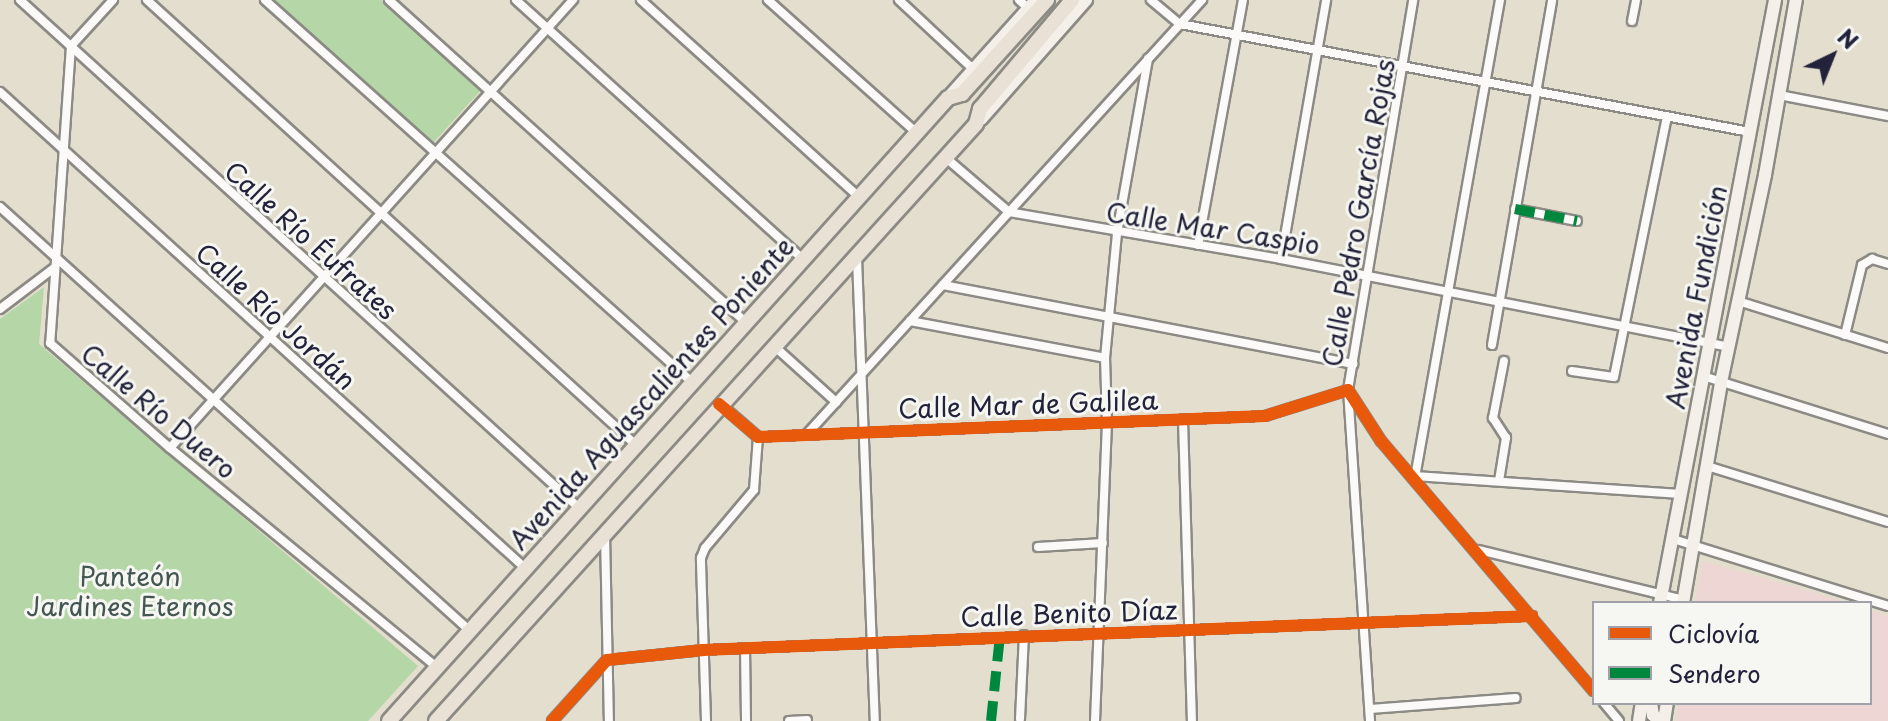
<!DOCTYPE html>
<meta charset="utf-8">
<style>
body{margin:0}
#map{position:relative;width:1888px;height:721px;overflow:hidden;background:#e3decd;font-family:"Playpen Sans",sans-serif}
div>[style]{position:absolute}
.built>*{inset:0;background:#edd6d4}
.green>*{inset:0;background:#b5d6a6}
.roads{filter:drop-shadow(2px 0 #8c8a85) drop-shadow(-2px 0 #8c8a85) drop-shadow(0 2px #8c8a85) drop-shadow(0 -2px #8c8a85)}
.street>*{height:8px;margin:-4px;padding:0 4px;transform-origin:4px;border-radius:4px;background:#fbfaf8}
.secondary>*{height:12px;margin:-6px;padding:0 6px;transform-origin:6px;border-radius:6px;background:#f4f0e9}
.primary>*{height:14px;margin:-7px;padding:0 7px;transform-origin:7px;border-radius:7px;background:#e9e1d5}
.quiet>*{height:10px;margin-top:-5px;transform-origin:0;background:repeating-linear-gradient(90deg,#00873e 0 20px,transparent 0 30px)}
.cycleway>*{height:12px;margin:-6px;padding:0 6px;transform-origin:6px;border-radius:6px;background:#e8590c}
span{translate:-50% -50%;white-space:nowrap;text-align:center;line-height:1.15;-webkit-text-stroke:6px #f6f6f2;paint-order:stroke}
.street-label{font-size:26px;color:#22223b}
.park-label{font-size:26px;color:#435652}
.legend{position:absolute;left:1592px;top:601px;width:280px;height:104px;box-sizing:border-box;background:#f6f6f2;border:2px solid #a1a1a9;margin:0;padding:10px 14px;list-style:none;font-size:24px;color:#22223b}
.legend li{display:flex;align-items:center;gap:16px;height:40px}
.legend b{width:40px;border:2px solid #a1a1a9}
.north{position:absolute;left:1792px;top:16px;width:80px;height:80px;-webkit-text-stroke:6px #f6f6f2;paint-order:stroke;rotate:43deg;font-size:22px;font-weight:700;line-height:32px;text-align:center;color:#22223b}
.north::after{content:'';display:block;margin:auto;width:28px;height:36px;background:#22223b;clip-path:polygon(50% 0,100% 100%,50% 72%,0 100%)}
</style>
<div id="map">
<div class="built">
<i style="clip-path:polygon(1702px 561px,1813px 592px,1847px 603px,1695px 603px)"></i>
<i style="clip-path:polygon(1870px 610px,1888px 616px,1888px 721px,1676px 721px,1678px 703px,1870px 703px)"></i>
</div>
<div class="green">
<i style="clip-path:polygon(274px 0,381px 0,482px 89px,432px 144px)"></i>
<i style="clip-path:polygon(44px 287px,39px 344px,418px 666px,368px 721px,0 721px,0 319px)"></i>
</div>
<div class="roads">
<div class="street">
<i style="left:20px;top:0;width:755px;rotate:42.26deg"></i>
<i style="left:113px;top:0;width:62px;rotate:132.4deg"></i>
<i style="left:71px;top:46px;width:298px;rotate:94deg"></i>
<i style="left:50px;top:343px;width:159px;rotate:41.2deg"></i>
<i style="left:170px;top:448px;width:345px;rotate:39.4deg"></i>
<i style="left:147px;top:0;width:663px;rotate:42.31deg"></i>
<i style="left:265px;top:0;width:574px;rotate:41.82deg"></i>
<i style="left:389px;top:0;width:483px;rotate:42.1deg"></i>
<i style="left:516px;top:0;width:388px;rotate:42.1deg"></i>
<i style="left:641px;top:0;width:294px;rotate:42.1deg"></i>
<i style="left:768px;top:0;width:200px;rotate:41.8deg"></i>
<i style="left:899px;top:0;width:101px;rotate:43deg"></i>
<i style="left:1019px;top:0;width:12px;rotate:42deg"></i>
<i style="left:1151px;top:0;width:38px;rotate:40deg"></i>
<i style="left:1180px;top:24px;width:580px;rotate:10.73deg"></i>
<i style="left:1500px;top:0;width:484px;rotate:100.1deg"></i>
<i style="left:1415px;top:476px;width:266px;rotate:3.9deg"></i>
<i style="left:1632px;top:21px;width:21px;rotate:-79deg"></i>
<i style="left:0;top:92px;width:709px;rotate:42.2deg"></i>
<i style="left:1779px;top:95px;width:111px;rotate:10.9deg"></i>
<i style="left:946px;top:158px;width:83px;rotate:40.6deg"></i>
<i style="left:1009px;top:212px;width:276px;rotate:9.8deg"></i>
<i style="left:1281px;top:259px;width:456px;rotate:11.1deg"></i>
<i style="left:0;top:207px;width:632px;rotate:42.05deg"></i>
<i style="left:1515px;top:209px;width:63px;rotate:11deg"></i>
<i style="left:1198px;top:245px;width:249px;rotate:-79.6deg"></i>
<i style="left:857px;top:258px;width:463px;rotate:87.8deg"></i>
<i style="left:1281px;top:259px;width:263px;rotate:-80.1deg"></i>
<i style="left:943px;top:285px;width:418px;rotate:10.9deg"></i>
<i style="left:1738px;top:301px;width:157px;rotate:17.4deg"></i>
<i style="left:0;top:309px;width:68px;rotate:-37.2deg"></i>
<i style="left:910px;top:321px;width:198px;rotate:10.7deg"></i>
<i style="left:1845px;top:335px;width:72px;rotate:-76.3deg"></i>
<i style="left:1862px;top:265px;width:12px;rotate:-31deg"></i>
<i style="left:1872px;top:259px;width:17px;rotate:17deg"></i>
<i style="left:1492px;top:345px;width:350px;rotate:-80.1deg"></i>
<i style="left:774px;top:346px;width:84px;rotate:42.1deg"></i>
<i style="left:1572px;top:371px;width:42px;rotate:8.1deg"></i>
<i style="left:1614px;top:377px;width:265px;rotate:-78.5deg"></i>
<i style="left:1703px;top:376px;width:194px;rotate:17.4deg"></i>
<i style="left:720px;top:404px;width:50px;rotate:41deg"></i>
<i style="left:758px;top:437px;width:507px;rotate:-2.37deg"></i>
<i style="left:1265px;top:416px;width:87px;rotate:-17.4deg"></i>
<i style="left:1348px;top:390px;width:61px;rotate:57.1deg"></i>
<i style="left:1381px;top:441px;width:328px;rotate:49.6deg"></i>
<i style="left:1183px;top:420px;width:301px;rotate:88.3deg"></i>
<i style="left:807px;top:434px;width:587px;rotate:-47.69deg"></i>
<i style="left:170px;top:448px;width:603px;rotate:-48.03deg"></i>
<i style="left:1707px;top:466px;width:189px;rotate:17.2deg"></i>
<i style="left:1499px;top:481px;width:44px;rotate:-80.8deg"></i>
<i style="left:1506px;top:438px;width:24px;rotate:-123deg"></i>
<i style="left:1493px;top:418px;width:58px;rotate:-79.1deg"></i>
<i style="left:605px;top:534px;width:187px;rotate:88.8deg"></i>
<i style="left:1673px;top:539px;width:225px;rotate:17.3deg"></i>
<i style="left:1038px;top:547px;width:65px;rotate:-3.5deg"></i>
<i style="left:1479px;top:550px;width:211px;rotate:13.7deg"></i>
<i style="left:745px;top:648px;width:73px;rotate:89.2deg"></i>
<i style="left:1604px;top:703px;width:23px;rotate:50deg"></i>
<i style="left:1370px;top:709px;width:146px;rotate:-4.3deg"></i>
<i style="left:1020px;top:719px;width:84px;rotate:-87.3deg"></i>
<i style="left:552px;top:721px;width:82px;rotate:-48deg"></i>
<i style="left:607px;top:660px;width:97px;rotate:-5.9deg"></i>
<i style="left:703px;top:650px;width:830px;rotate:-2.35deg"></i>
<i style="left:706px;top:721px;width:163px;rotate:-91.8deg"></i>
<i style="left:701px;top:558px;width:11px;rotate:-68deg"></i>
<i style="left:705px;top:548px;width:76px;rotate:-49.8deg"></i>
<i style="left:754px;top:490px;width:53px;rotate:-85.7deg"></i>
<i style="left:789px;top:721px;width:18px;rotate:-3deg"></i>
<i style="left:1095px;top:721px;width:297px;rotate:-87.7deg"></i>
<i style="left:1107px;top:424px;width:66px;rotate:-91.7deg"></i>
<i style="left:1105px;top:358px;width:126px;rotate:-84.5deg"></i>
<i style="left:1117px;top:233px;width:177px;rotate:-79.9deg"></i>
<i style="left:1370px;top:721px;width:332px;rotate:-93.8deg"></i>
<i style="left:1348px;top:390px;width:395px;rotate:-80.5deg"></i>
</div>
<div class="secondary">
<i style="left:948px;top:98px;width:132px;rotate:-48.1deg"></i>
<i style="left:981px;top:119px;width:159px;rotate:-48.6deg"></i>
<i style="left:1660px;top:603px;width:614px;rotate:-79.2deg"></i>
<i style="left:1683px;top:603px;width:224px;rotate:-80.2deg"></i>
<i style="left:1721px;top:382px;width:212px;rotate:-78deg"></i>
<i style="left:1765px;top:175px;width:178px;rotate:-80deg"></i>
<i style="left:1651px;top:703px;width:12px;rotate:81deg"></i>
<i style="left:1653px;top:715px;width:9px;rotate:41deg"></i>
<i style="left:1639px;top:721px;width:18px;rotate:-81deg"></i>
<i style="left:1664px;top:721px;width:18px;rotate:-81deg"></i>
</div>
<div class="primary">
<i style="left:389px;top:721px;width:837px;rotate:-48.1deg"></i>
<i style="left:948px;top:98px;width:15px;rotate:-16deg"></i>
<i style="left:962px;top:94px;width:127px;rotate:-47.9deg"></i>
<i style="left:436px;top:721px;width:805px;rotate:-47.87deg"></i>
<i style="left:976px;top:124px;width:16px;rotate:-75deg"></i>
<i style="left:980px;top:109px;width:143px;rotate:-49.8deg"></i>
</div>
</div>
<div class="quiet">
<i style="left:1515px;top:209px;width:63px;rotate:11deg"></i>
<i style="left:991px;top:721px;width:85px;rotate:-84deg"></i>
</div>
<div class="cycleway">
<i style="left:719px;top:404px;width:51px;rotate:40.2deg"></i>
<i style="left:758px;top:437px;width:507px;rotate:-2.37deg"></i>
<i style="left:1265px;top:416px;width:87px;rotate:-17.4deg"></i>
<i style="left:1348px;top:390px;width:61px;rotate:57.1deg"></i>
<i style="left:1381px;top:441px;width:328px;rotate:49.6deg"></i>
<i style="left:552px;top:721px;width:82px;rotate:-48deg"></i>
<i style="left:607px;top:660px;width:97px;rotate:-5.9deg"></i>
<i style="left:703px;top:650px;width:830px;rotate:-2.35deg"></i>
</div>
<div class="street-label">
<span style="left:1358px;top:213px;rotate:-80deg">Calle Pedro García Rojas</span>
<span style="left:1213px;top:228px;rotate:9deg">Calle Mar Caspio</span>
<span style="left:311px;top:240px;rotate:42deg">Calle Río Éufrates</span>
<span style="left:1696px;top:297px;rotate:-79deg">Avenida Fundición</span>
<span style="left:276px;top:316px;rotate:42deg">Calle Río Jordán</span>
<span style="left:651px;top:393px;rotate:-48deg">Avenida Aguascalientes Poniente</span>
<span style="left:1028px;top:404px;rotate:-2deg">Calle Mar de Galilea</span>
<span style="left:159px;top:411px;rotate:40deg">Calle Río Duero</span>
<span style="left:1069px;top:613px;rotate:-2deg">Calle Benito Díaz</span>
</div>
<div class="park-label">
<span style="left:130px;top:591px">Panteón<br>Jardines Eternos</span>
</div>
<ul class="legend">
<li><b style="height:10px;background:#e8590c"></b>Ciclovía</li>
<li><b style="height:10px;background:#00873e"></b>Sendero</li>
</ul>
<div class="north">N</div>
</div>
